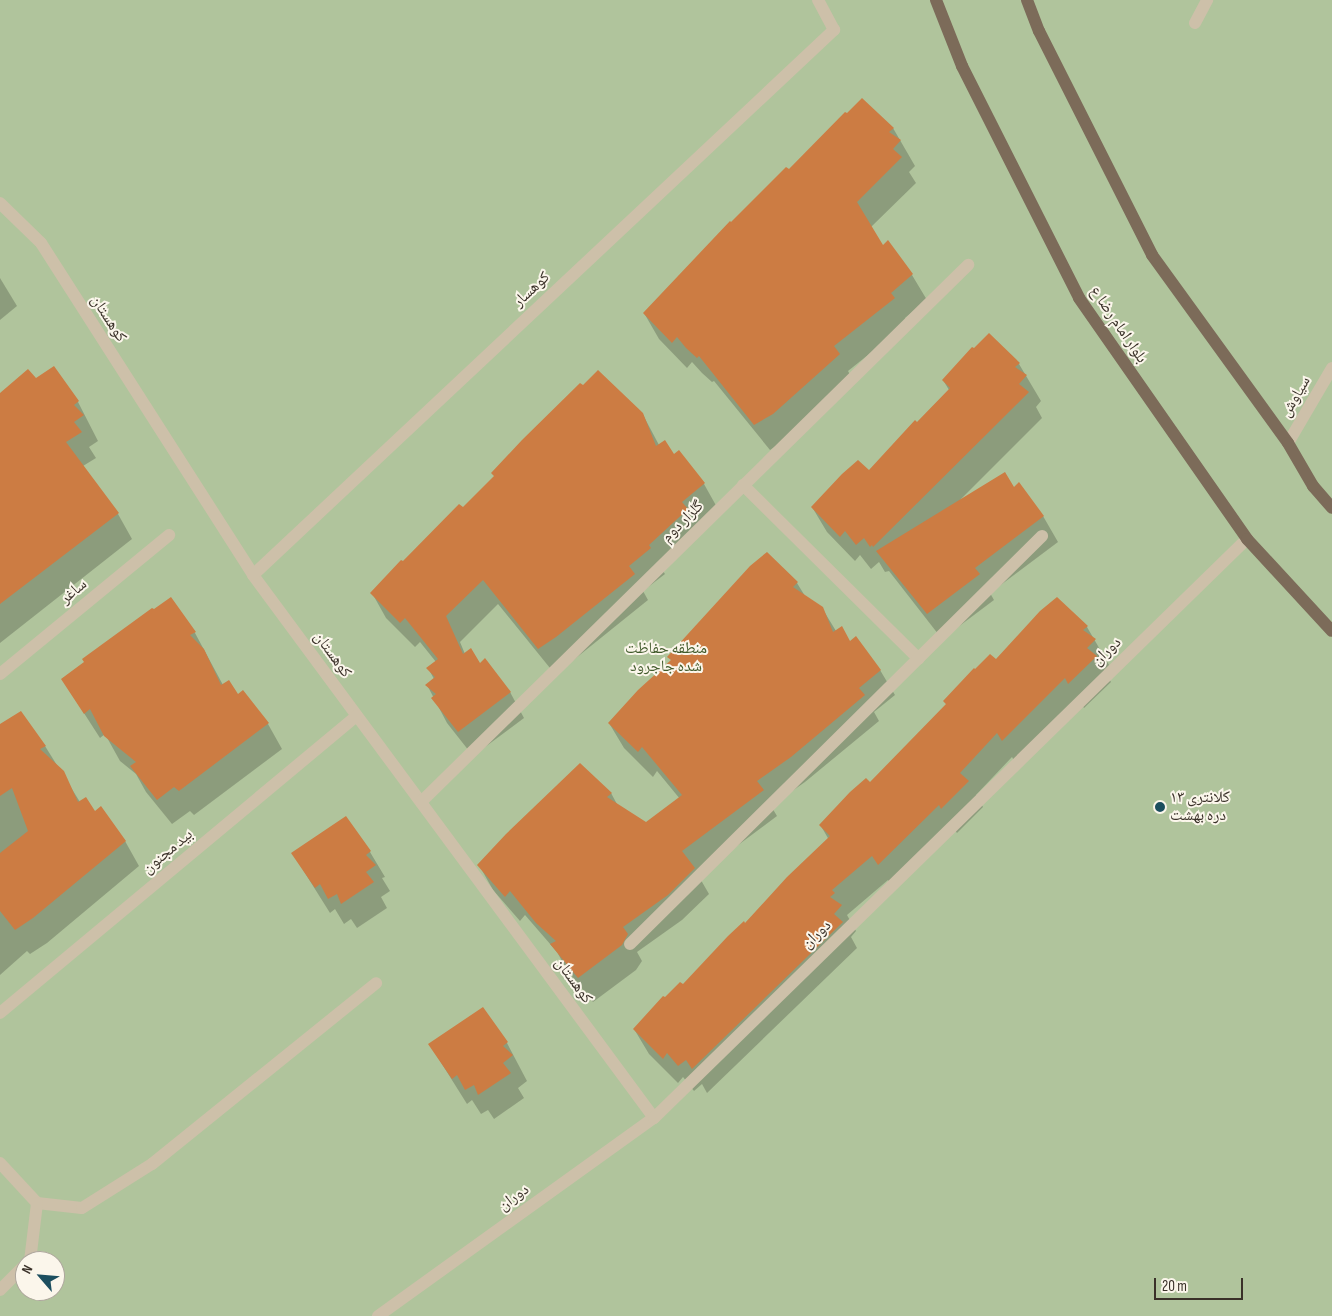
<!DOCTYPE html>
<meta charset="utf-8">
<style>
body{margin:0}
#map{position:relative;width:1332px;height:1316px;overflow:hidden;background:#f4edde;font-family:"Sofia Sans Condensed","Noto Naskh Arabic",sans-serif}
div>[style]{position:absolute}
.green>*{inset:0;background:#b0c49c}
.shadow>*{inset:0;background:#0003}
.building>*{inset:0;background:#cc7c43}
.minor>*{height:12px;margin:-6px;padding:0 6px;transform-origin:6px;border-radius:6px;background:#cdc0a9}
.major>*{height:12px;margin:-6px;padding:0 6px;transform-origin:6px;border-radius:6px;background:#7c6b59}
.dots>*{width:14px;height:14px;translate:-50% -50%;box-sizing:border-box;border:2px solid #fbf6eb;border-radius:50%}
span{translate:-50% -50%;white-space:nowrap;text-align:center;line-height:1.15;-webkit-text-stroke:4px #fbf6eb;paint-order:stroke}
.street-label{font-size:16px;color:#3a3129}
.park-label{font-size:16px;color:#415a2b}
.poi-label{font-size:16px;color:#3a3129}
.left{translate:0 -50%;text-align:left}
.north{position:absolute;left:15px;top:1251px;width:50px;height:50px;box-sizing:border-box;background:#fbf6eb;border:1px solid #aea79d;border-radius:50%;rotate:297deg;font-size:14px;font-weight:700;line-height:20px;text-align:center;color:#3a3129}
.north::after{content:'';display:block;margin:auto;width:18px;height:22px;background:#1c4e5e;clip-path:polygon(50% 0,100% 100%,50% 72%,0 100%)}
.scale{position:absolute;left:1154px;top:1278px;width:89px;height:22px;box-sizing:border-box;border:2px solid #3a3129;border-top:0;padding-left:6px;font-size:15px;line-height:18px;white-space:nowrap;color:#3a3129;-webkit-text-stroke:4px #fbf6eb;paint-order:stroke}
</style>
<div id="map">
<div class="green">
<i style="clip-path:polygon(evenodd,0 0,1332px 0,1332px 1316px,0 1316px,0 0,25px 1261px,55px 1261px,55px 1291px,25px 1291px,25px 1261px)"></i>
</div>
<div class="shadow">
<i style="clip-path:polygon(893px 128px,915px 166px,909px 172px,916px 183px,871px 227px,882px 247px,888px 242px,912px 275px,927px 300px,905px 318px,908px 323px,848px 371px,853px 380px,787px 439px,770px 450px,714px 381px,712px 382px,702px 373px,692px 362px,687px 368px,659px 339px,644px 313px,731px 224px,789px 170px)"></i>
<i style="clip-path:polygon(0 278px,17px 306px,0 320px)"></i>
<i style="clip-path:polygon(989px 335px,1019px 364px,1041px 401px,1036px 407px,1042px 418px,960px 500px,1013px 489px,1043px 516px,1058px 542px,990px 593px,994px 600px,942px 639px,889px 571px,885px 572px,879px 562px,871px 569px,860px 555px,855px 561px,827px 532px,812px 507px,869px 472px,949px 390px,943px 380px)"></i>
<i style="clip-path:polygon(54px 368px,78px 402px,98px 441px,89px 447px,96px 458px,83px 466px,118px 514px,132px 539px,0 643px,0 405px)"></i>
<i style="clip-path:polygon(642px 413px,659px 445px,704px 484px,718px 509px,663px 571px,665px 574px,643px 591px,648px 600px,571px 662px,554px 673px,498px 604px,460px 642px,465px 654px,510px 692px,524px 718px,473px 756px,447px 723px,427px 685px,434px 679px,428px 668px,436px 662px,420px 642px,415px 647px,386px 618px,372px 593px,463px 509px)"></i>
<i style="clip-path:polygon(767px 554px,797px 583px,805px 596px,822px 608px,836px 631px,880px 670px,895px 695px,874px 712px,879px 721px,805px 782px,771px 806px,777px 816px,698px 875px,709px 894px,682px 920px,637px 952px,642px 961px,636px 970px,593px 1002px,567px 970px,557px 952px,525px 915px,520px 921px,493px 890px,479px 865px,611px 793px,618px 806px,646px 824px,680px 799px,657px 771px,653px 777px,624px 748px,609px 723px,672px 661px,669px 657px)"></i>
<i style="clip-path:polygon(1057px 598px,1087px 627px,1109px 665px,1104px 670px,1111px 682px,1084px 708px,1080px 702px,1017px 766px,1012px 757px,976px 795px,983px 807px,957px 833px,954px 829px,893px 889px,888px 880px,847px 915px,856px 931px,851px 937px,857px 948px,707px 1093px,702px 1084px,694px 1091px,683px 1077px,678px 1083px,649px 1054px,634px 1029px,665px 998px,683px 986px,829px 840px,821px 826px,870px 784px,947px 705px,944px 701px,996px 661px)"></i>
<i style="clip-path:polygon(171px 599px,195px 633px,223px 685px,238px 696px,243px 691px,268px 724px,282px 749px,194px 815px,190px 811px,172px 824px,146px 792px,136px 774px,120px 761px,105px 734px,100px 738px,62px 679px)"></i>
<i style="clip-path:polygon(0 725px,45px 746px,80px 802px,125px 841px,139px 866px,47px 943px,30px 954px,27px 951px,0 975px)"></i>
<i style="clip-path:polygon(346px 818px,370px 852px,385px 877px,382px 878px,390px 891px,381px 897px,387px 908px,357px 928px,351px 919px,344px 924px,335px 909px,330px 913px,293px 854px)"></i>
<i style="clip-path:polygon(483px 1009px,507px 1043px,527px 1081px,518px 1088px,524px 1098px,494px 1119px,488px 1110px,481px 1114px,472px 1100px,467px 1104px,430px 1045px)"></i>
</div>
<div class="building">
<i style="clip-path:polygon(862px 98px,894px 128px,889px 132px,901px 140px,893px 149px,902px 157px,857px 202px,883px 245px,888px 240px,913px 274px,891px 293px,895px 298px,834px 346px,840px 354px,773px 414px,754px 425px,699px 356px,697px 358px,686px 348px,677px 337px,672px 343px,643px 313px,730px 221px,731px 222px,786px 167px,789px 169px,845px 112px,847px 113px)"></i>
<i style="clip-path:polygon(989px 333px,1020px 363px,1015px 367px,1027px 375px,1019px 384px,1029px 392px,873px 547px,872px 545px,870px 547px,864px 538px,856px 545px,845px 531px,840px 537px,811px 507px,842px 474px,858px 460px,869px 470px,915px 420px,917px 422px,950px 388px,942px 380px,972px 347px,974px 348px)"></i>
<i style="clip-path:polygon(54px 366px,79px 401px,74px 405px,84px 415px,74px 422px,82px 432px,66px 442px,119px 513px,0 604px,0 393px,28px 369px,36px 378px)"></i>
<i style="clip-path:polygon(598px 370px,643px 413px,656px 446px,665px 440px,674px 454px,679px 450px,705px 483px,682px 502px,688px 509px,649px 545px,651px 548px,629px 566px,635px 574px,556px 637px,538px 649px,483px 580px,446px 616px,463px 654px,471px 648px,480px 663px,485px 658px,511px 692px,458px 732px,431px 698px,436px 694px,425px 685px,435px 677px,426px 668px,438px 659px,405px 618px,400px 623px,370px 593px,401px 560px,403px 561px,459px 504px,463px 507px,494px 476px,491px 473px,522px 440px,580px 383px,583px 385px)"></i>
<i style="clip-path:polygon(1005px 472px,1014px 487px,1019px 482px,1044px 516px,975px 568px,980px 574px,927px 614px,876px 551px)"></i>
<i style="clip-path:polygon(767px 552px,798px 582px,793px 587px,823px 607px,833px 632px,842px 626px,850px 641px,856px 636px,881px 670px,859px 688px,865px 695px,791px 757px,757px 781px,764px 790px,682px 851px,695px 868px,668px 895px,623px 927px,628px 934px,622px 945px,578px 978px,550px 944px,556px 941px,536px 923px,510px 891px,505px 897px,477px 865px,506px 834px,580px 763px,612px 793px,607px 797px,646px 822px,682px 795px,642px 747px,638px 752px,608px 723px,638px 690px,671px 660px,667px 657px,687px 635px,750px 566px)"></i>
<i style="clip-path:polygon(171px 597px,196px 632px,190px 635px,204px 649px,221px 685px,229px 680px,238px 694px,243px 690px,269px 723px,179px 791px,174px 787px,157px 800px,130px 766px,136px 762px,104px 736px,90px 709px,84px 714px,61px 679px,84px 662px,82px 659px,152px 608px,154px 609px)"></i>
<i style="clip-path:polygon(1057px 597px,1088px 626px,1083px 630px,1096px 639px,1087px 648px,1097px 656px,1068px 684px,1065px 678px,1002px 741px,997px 733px,960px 773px,969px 781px,941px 809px,939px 805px,878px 865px,872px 856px,832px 890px,835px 893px,830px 897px,842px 905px,834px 914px,843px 922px,692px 1069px,686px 1060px,678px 1066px,667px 1053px,663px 1059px,633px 1029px,663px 996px,665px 997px,680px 982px,683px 984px,728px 936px,744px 921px,745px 923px,787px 877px,830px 836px,819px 825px,850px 792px,866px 778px,870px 782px,946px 704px,943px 701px,974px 668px,975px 669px,990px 654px,996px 659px,1040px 611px)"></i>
<i style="clip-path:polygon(21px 711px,46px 746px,40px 749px,64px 771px,78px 802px,86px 797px,95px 811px,101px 806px,126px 841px,33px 918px,15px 930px,0 911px,0 853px,28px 831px,12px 788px,0 796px,0 724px)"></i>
<i style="clip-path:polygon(346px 816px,371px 851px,366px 855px,376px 865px,366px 872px,374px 882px,341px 904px,337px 894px,328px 899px,320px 884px,315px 888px,291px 853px)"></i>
<i style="clip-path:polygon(483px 1007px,508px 1042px,503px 1046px,513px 1055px,503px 1063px,511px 1073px,478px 1095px,474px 1085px,465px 1090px,457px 1075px,452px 1079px,428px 1044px)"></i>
</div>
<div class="minor">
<i style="left:1195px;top:23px;width:26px;rotate:-62deg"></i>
<i style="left:0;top:203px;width:57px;rotate:44.3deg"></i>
<i style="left:41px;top:243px;width:394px;rotate:57.4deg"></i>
<i style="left:253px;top:575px;width:675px;rotate:53.55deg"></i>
<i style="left:1288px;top:443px;width:87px;rotate:-59.6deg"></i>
<i style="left:743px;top:485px;width:247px;rotate:44.7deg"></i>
<i style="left:253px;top:575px;width:797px;rotate:-43.17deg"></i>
<i style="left:834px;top:30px;width:34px;rotate:-118deg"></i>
<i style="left:0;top:674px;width:219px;rotate:-39.4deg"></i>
<i style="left:421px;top:802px;width:767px;rotate:-44.47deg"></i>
<i style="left:630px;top:944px;width:580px;rotate:-44.72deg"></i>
<i style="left:0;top:1013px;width:464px;rotate:-39.8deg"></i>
<i style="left:0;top:1163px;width:54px;rotate:47.2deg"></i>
<i style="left:37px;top:1203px;width:45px;rotate:6.3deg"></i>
<i style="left:82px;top:1208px;width:83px;rotate:-32.2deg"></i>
<i style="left:152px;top:1164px;width:288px;rotate:-38.9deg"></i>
<i style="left:30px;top:1261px;width:58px;rotate:-83.1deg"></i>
<i style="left:0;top:1290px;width:35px;rotate:-45deg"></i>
<i style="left:378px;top:1316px;width:340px;rotate:-35.7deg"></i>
<i style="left:654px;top:1118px;width:829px;rotate:-44.32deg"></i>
</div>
<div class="major">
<i style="left:936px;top:0;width:71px;rotate:68.5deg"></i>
<i style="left:962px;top:66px;width:260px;rotate:63.2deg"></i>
<i style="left:1079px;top:298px;width:294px;rotate:55.1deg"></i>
<i style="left:1247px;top:539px;width:125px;rotate:47.3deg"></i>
<i style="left:1027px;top:0;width:33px;rotate:69deg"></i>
<i style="left:1039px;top:31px;width:251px;rotate:63.2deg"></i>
<i style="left:1152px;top:255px;width:232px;rotate:54.1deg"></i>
<i style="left:1288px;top:443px;width:50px;rotate:59.8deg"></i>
<i style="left:1313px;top:486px;width:29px;rotate:49deg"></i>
</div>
<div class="dots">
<i style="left:1160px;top:807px;background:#1c4e5e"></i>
</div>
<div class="street-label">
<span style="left:532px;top:290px;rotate:-43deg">کوهسار</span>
<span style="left:108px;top:319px;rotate:57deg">کوهستان</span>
<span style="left:1118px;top:325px;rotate:56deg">بلوار امام رضا ع</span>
<span style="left:1296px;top:397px;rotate:-60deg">سیاوش</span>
<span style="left:683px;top:522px;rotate:-45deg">گلزار دوم</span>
<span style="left:74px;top:592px;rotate:-40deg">ساغر</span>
<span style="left:1107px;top:652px;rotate:-44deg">دوران</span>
<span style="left:332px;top:655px;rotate:54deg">کوهستان</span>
<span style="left:168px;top:852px;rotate:-40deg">بید مجنون</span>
<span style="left:817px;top:935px;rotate:-44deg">دوران</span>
<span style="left:573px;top:981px;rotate:54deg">کوهستان</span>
<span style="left:514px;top:1198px;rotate:-36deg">دوران</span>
</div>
<div class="park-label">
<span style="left:666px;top:658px">منطقه حفاظت<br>شده جاجرود</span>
</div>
<div class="poi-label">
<span class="left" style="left:1170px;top:807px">کلانتری ۱۳<br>دره بهشت</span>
</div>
<div class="north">N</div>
<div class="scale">20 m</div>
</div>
